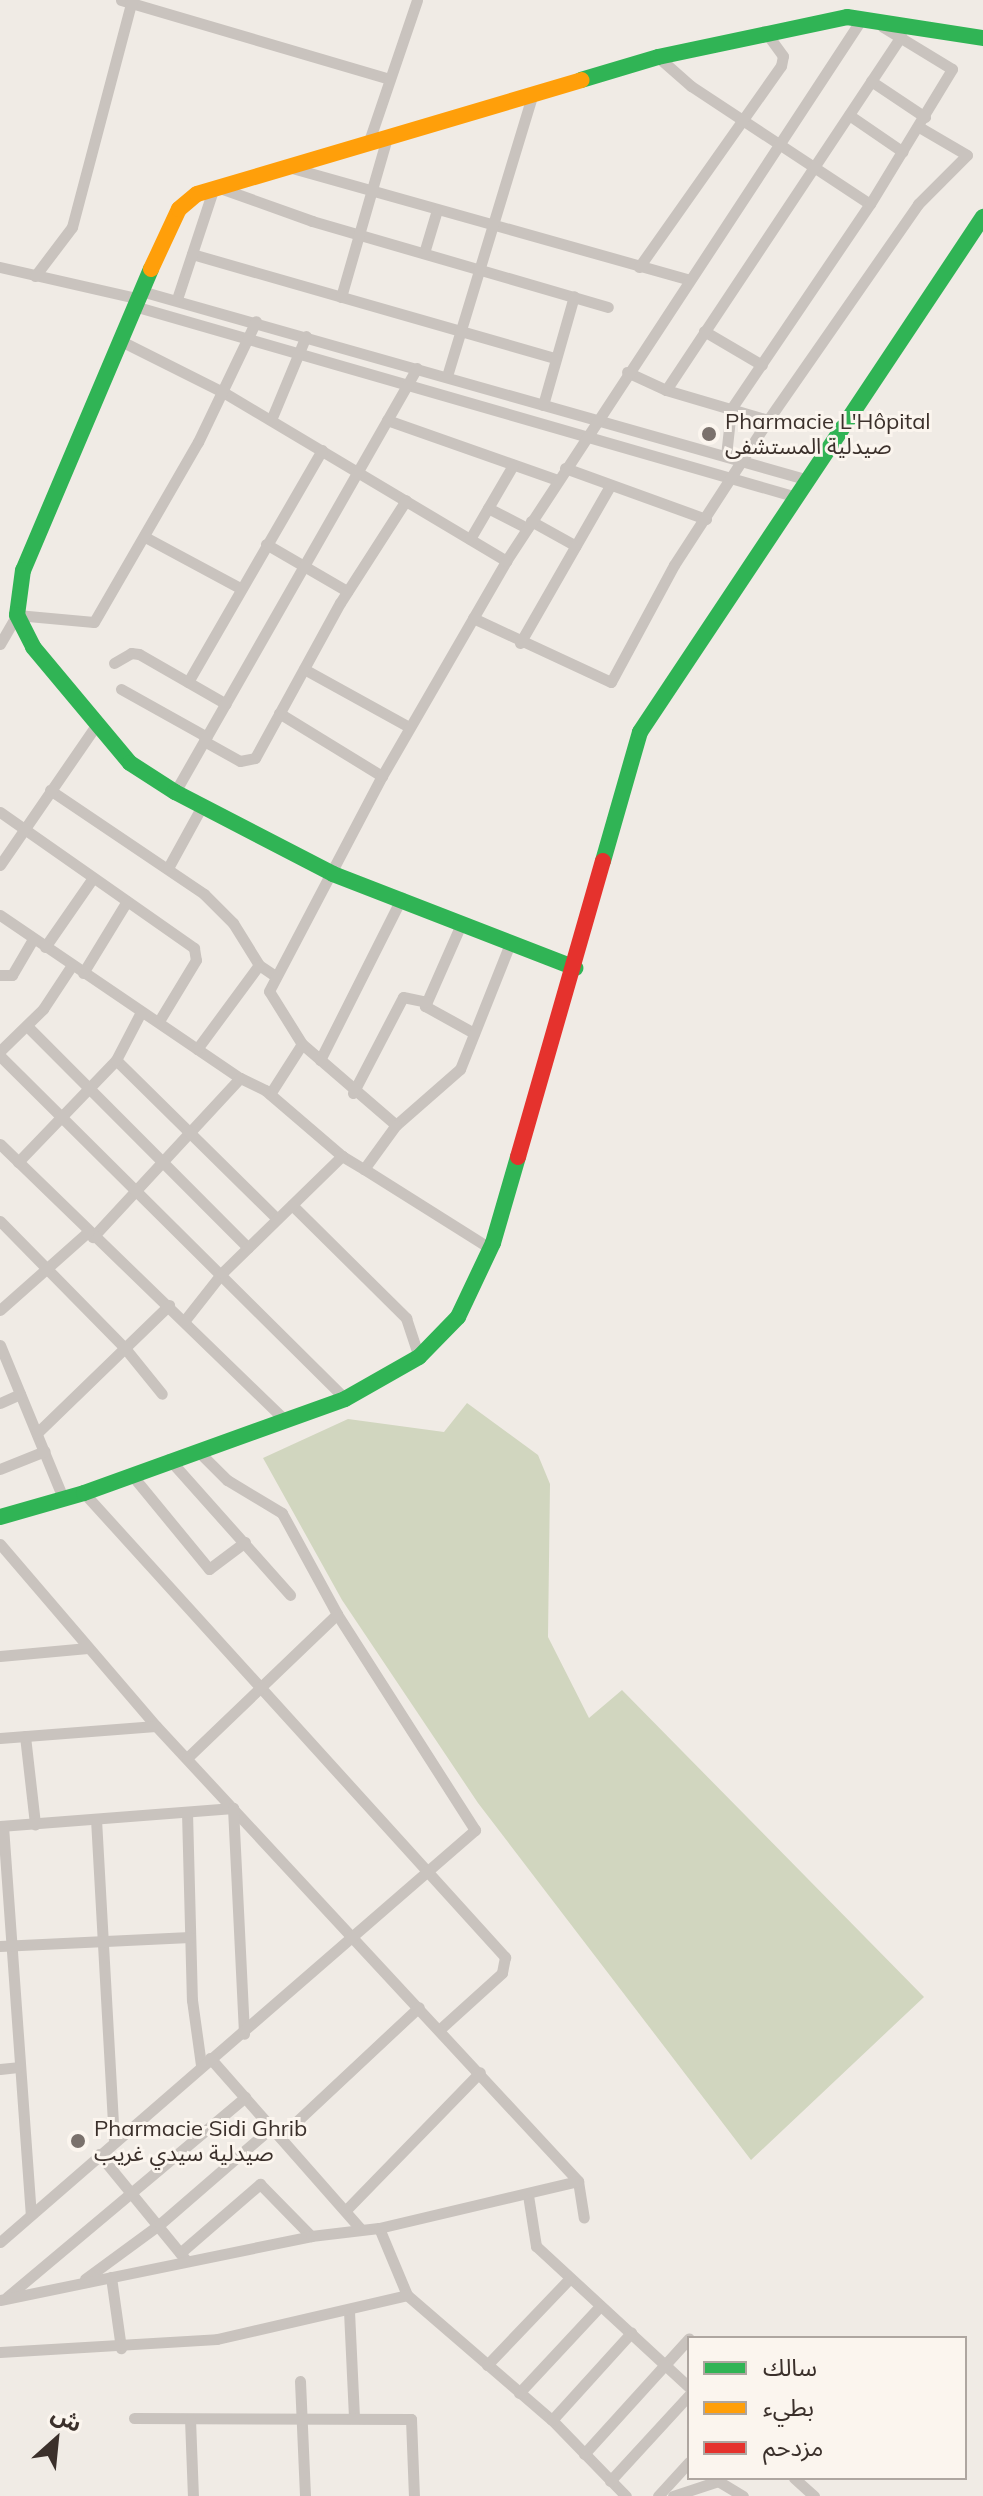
<!DOCTYPE html>
<meta charset="utf-8">
<style>
body{margin:0}
#map{position:relative;width:983px;height:2496px;overflow:hidden;background:#f0ebe5;font-family:Mulish,"Noto Sans Arabic",sans-serif}
div>[style]{position:absolute}
.green>*{inset:0;background:#d1d6bf}
.street>*{height:11px;margin:-5.5px;padding:0 5.5px;transform-origin:5.5px;border-radius:5.5px;background:#c9c3be}
.fast>*{height:16px;margin:-8px;padding:0 8px;transform-origin:8px;border-radius:8px;background:#30b455}
.slow>*{height:16px;margin:-8px;padding:0 8px;transform-origin:8px;border-radius:8px;background:#ff9f0a}
.jam>*{height:16px;margin:-8px;padding:0 8px;transform-origin:8px;border-radius:8px;background:#e5322d}
.dots>*{width:22px;height:22px;translate:-50% -50%;box-sizing:border-box;border:4px solid #fbf5ee;border-radius:50%}
span{translate:-50% -50%;white-space:nowrap;text-align:center;line-height:1.15;-webkit-text-stroke:6px #fbf5ee;paint-order:stroke}
.poi-label{font-size:22px;color:#3b302b}
.left{translate:0 -50%;text-align:left}
.legend{position:absolute;left:687px;top:2336px;width:280px;height:144px;box-sizing:border-box;background:#fbf5ee;border:2px solid #aea6a0;margin:0;padding:10px 14px;list-style:none;font-size:24px;color:#3b302b}
.legend li{display:flex;align-items:center;gap:16px;height:40px}
.legend b{width:40px;border:2px solid #aea6a0}
.north{position:absolute;left:16px;top:2400px;width:80px;height:80px;-webkit-text-stroke:6px #fbf5ee;paint-order:stroke;rotate:27deg;font-size:22px;font-weight:700;line-height:32px;text-align:center;color:#3b302b}
.north::after{content:'';display:block;margin:auto;width:28px;height:36px;background:#3b302b;clip-path:polygon(50% 0,100% 100%,50% 72%,0 100%)}
</style>
<div id="map">
<div class="green">
<i style="clip-path:polygon(467px 1403px,538px 1455px,550px 1484px,548px 1637px,589px 1718px,622px 1690px,924px 1997px,751px 2160px,478px 1803px,342px 1600px,263px 1458px,348px 1419px,444px 1432px)"></i>
</div>
<div class="street">
<i style="left:121px;top:0;width:280px;rotate:16.4deg"></i>
<i style="left:658px;top:57px;width:44px;rotate:41.3deg"></i>
<i style="left:691px;top:86px;width:214px;rotate:33.4deg"></i>
<i style="left:871px;top:81px;width:65px;rotate:33.7deg"></i>
<i style="left:849px;top:115px;width:65px;rotate:34.4deg"></i>
<i style="left:368px;top:144px;width:152px;rotate:-71.2deg"></i>
<i style="left:292px;top:168px;width:411px;rotate:15.7deg"></i>
<i style="left:220px;top:188px;width:98px;rotate:19.7deg"></i>
<i style="left:312px;top:221px;width:308px;rotate:16.2deg"></i>
<i style="left:424px;top:253px;width:45px;rotate:-73.2deg"></i>
<i style="left:192px;top:254px;width:378px;rotate:16deg"></i>
<i style="left:0;top:267px;width:140px;rotate:12.8deg"></i>
<i style="left:639px;top:267px;width:246px;rotate:-54.8deg"></i>
<i style="left:781px;top:66px;width:10px;rotate:-79deg"></i>
<i style="left:783px;top:56px;width:31px;rotate:-126deg"></i>
<i style="left:35px;top:276px;width:61px;rotate:-52.9deg"></i>
<i style="left:72px;top:227px;width:232px;rotate:-75.2deg"></i>
<i style="left:141px;top:291px;width:690px;rotate:15.81deg"></i>
<i style="left:341px;top:297px;width:166px;rotate:-73.9deg"></i>
<i style="left:177px;top:299px;width:115px;rotate:-71.7deg"></i>
<i style="left:134px;top:306px;width:686px;rotate:16.08deg"></i>
<i style="left:704px;top:331px;width:67px;rotate:30.4deg"></i>
<i style="left:121px;top:341px;width:114px;rotate:26.6deg"></i>
<i style="left:223px;top:392px;width:330px;rotate:30.8deg"></i>
<i style="left:627px;top:372px;width:43px;rotate:24.8deg"></i>
<i style="left:666px;top:390px;width:106px;rotate:16.4deg"></i>
<i style="left:447px;top:376px;width:293px;rotate:-73.1deg"></i>
<i style="left:666px;top:390px;width:425px;rotate:-56.4deg"></i>
<i style="left:543px;top:405px;width:113px;rotate:-74.1deg"></i>
<i style="left:271px;top:420px;width:91px;rotate:-67.4deg"></i>
<i style="left:387px;top:420px;width:180px;rotate:19.4deg"></i>
<i style="left:726px;top:456px;width:47px;rotate:-83.9deg"></i>
<i style="left:731px;top:409px;width:248px;rotate:-55.9deg"></i>
<i style="left:870px;top:204px;width:158px;rotate:-58.7deg"></i>
<i style="left:952px;top:69px;width:81px;rotate:-148.7deg"></i>
<i style="left:565px;top:468px;width:150px;rotate:19.9deg"></i>
<i style="left:488px;top:508px;width:44px;rotate:27.1deg"></i>
<i style="left:531px;top:521px;width:51px;rotate:29.1deg"></i>
<i style="left:145px;top:537px;width:108px;rotate:28.2deg"></i>
<i style="left:470px;top:539px;width:86px;rotate:-59.8deg"></i>
<i style="left:266px;top:544px;width:94px;rotate:30.1deg"></i>
<i style="left:473px;top:618px;width:152px;rotate:24.9deg"></i>
<i style="left:611px;top:682px;width:133px;rotate:-61.7deg"></i>
<i style="left:674px;top:565px;width:173px;rotate:-57deg"></i>
<i style="left:768px;top:420px;width:263px;rotate:-55.2deg"></i>
<i style="left:918px;top:204px;width:69px;rotate:-45deg"></i>
<i style="left:967px;top:155px;width:56px;rotate:-149.7deg"></i>
<i style="left:520px;top:643px;width:181px;rotate:-60.2deg"></i>
<i style="left:0;top:644px;width:34px;rotate:-60deg"></i>
<i style="left:17px;top:615px;width:77px;rotate:5.2deg"></i>
<i style="left:94px;top:622px;width:208px;rotate:-60deg"></i>
<i style="left:198px;top:442px;width:134px;rotate:-64.4deg"></i>
<i style="left:114px;top:663px;width:20px;rotate:-30deg"></i>
<i style="left:131px;top:653px;width:8px;rotate:7deg"></i>
<i style="left:139px;top:654px;width:100px;rotate:29.9deg"></i>
<i style="left:304px;top:669px;width:120px;rotate:28.9deg"></i>
<i style="left:188px;top:682px;width:268px;rotate:-60deg"></i>
<i style="left:121px;top:689px;width:98px;rotate:29.2deg"></i>
<i style="left:279px;top:713px;width:121px;rotate:31.5deg"></i>
<i style="left:204px;top:741px;width:41px;rotate:29.1deg"></i>
<i style="left:240px;top:761px;width:15px;rotate:-11deg"></i>
<i style="left:255px;top:758px;width:177px;rotate:-61.3deg"></i>
<i style="left:340px;top:603px;width:122px;rotate:-57.3deg"></i>
<i style="left:50px;top:790px;width:186px;rotate:34deg"></i>
<i style="left:204px;top:894px;width:41px;rotate:45deg"></i>
<i style="left:233px;top:923px;width:49px;rotate:58.2deg"></i>
<i style="left:259px;top:965px;width:18px;rotate:34deg"></i>
<i style="left:175px;top:792px;width:488px;rotate:-60.3deg"></i>
<i style="left:0;top:812px;width:237px;rotate:35deg"></i>
<i style="left:194px;top:948px;width:12px;rotate:81deg"></i>
<i style="left:196px;top:960px;width:71px;rotate:121.2deg"></i>
<i style="left:0;top:865px;width:168px;rotate:-55.5deg"></i>
<i style="left:168px;top:868px;width:68px;rotate:-61.2deg"></i>
<i style="left:0;top:915px;width:290px;rotate:34.2deg"></i>
<i style="left:240px;top:1078px;width:217px;rotate:132.8deg"></i>
<i style="left:462px;top:922px;width:92px;rotate:113.8deg"></i>
<i style="left:425px;top:1006px;width:56px;rotate:28.9deg"></i>
<i style="left:511px;top:941px;width:138px;rotate:111.7deg"></i>
<i style="left:460px;top:1069px;width:85px;rotate:138.8deg"></i>
<i style="left:396px;top:1125px;width:124px;rotate:-139.2deg"></i>
<i style="left:302px;top:1044px;width:62px;rotate:-121.9deg"></i>
<i style="left:269px;top:991px;width:243px;rotate:-62.3deg"></i>
<i style="left:382px;top:776px;width:248px;rotate:-60deg"></i>
<i style="left:506px;top:561px;width:643px;rotate:-56.73deg"></i>
<i style="left:45px;top:947px;width:83px;rotate:-55.3deg"></i>
<i style="left:83px;top:973px;width:84px;rotate:-58.6deg"></i>
<i style="left:0;top:975px;width:12px"></i>
<i style="left:12px;top:975px;width:42px;rotate:-59.7deg"></i>
<i style="left:27px;top:1026px;width:313px;rotate:45.1deg"></i>
<i style="left:197px;top:1049px;width:104px;rotate:-53.6deg"></i>
<i style="left:0;top:1051px;width:60px;rotate:-44.3deg"></i>
<i style="left:43px;top:1009px;width:53px;rotate:-56.6deg"></i>
<i style="left:0;top:1056px;width:486px;rotate:44.8deg"></i>
<i style="left:116px;top:1060px;width:226px;rotate:44.6deg"></i>
<i style="left:320px;top:1060px;width:182px;rotate:-63.3deg"></i>
<i style="left:353px;top:1093px;width:108px;rotate:-62.5deg"></i>
<i style="left:403px;top:997px;width:24px;rotate:12deg"></i>
<i style="left:270px;top:1094px;width:59px;rotate:-57.4deg"></i>
<i style="left:0;top:1144px;width:397px;rotate:44.1deg"></i>
<i style="left:342px;top:1156px;width:26px;rotate:31deg"></i>
<i style="left:364px;top:1169px;width:54px;rotate:-54deg"></i>
<i style="left:18px;top:1162px;width:141px;rotate:-46.1deg"></i>
<i style="left:116px;top:1060px;width:54px;rotate:-62.5deg"></i>
<i style="left:364px;top:1169px;width:150px;rotate:32.2deg"></i>
<i style="left:292px;top:1205px;width:161px;rotate:44.7deg"></i>
<i style="left:406px;top:1318px;width:41px;rotate:71.6deg"></i>
<i style="left:0;top:1221px;width:177px;rotate:45.5deg"></i>
<i style="left:124px;top:1347px;width:60px;rotate:51deg"></i>
<i style="left:0;top:1310px;width:118px;rotate:-41.6deg"></i>
<i style="left:185px;top:1320px;width:60px;rotate:-51.8deg"></i>
<i style="left:222px;top:1273px;width:168px;rotate:-44.3deg"></i>
<i style="left:342px;top:1156px;width:101px;rotate:-139.4deg"></i>
<i style="left:265px;top:1090px;width:28px;rotate:-154deg"></i>
<i style="left:0;top:1345px;width:165px;rotate:67.6deg"></i>
<i style="left:0;top:1403px;width:22px;rotate:-24deg"></i>
<i style="left:37px;top:1433px;width:184px;rotate:-44.1deg"></i>
<i style="left:169px;top:1459px;width:182px;rotate:48.3deg"></i>
<i style="left:0;top:1469px;width:48px;rotate:-21.8deg"></i>
<i style="left:131px;top:1474px;width:123px;rotate:50.6deg"></i>
<i style="left:209px;top:1569px;width:45px;rotate:-36.9deg"></i>
<i style="left:84px;top:1493px;width:627px;rotate:47.78deg"></i>
<i style="left:505px;top:1957px;width:16px;rotate:101deg"></i>
<i style="left:502px;top:1973px;width:84px;rotate:137.9deg"></i>
<i style="left:0;top:1544px;width:240px;rotate:49.4deg"></i>
<i style="left:156px;top:1726px;width:621px;rotate:47.15deg"></i>
<i style="left:578px;top:2181px;width:37px;rotate:81deg"></i>
<i style="left:0;top:1656px;width:88px;rotate:-5.2deg"></i>
<i style="left:25px;top:1736px;width:89px;rotate:83.5deg"></i>
<i style="left:0;top:1738px;width:156px;rotate:-4.4deg"></i>
<i style="left:187px;top:1758px;width:208px;rotate:-43.8deg"></i>
<i style="left:187px;top:1812px;width:188px;rotate:88.5deg"></i>
<i style="left:192px;top:2000px;width:66px;rotate:82.1deg"></i>
<i style="left:96px;top:1819px;width:320px;rotate:86.8deg"></i>
<i style="left:0;top:1826px;width:234px;rotate:-4.4deg"></i>
<i style="left:233px;top:1808px;width:226px;rotate:87.2deg"></i>
<i style="left:3px;top:1826px;width:388px;rotate:85.9deg"></i>
<i style="left:0;top:1946px;width:190px;rotate:-2.7deg"></i>
<i style="left:210px;top:2058px;width:228px;rotate:48.6deg"></i>
<i style="left:0;top:2069px;width:18px;rotate:-6deg"></i>
<i style="left:280px;top:2137px;width:190px;rotate:-43.1deg"></i>
<i style="left:99px;top:2154px;width:136px;rotate:50.7deg"></i>
<i style="left:528px;top:2195px;width:52px;rotate:81.1deg"></i>
<i style="left:536px;top:2246px;width:208px;rotate:42.7deg"></i>
<i style="left:346px;top:2210px;width:192px;rotate:-45.8deg"></i>
<i style="left:379px;top:2228px;width:73px;rotate:67.3deg"></i>
<i style="left:407px;top:2295px;width:191px;rotate:40.8deg"></i>
<i style="left:552px;top:2420px;width:106px;rotate:45.8deg"></i>
<i style="left:0;top:2242px;width:629px;rotate:-40.94deg"></i>
<i style="left:475px;top:1830px;width:256px;rotate:-122.6deg"></i>
<i style="left:337px;top:1614px;width:115px;rotate:-118.6deg"></i>
<i style="left:282px;top:1513px;width:64px;rotate:-149deg"></i>
<i style="left:227px;top:1480px;width:42px;rotate:-135deg"></i>
<i style="left:180px;top:2253px;width:106px;rotate:-40.8deg"></i>
<i style="left:260px;top:2184px;width:73px;rotate:45.6deg"></i>
<i style="left:111px;top:2277px;width:72px;rotate:82deg"></i>
<i style="left:85px;top:2279px;width:93px;rotate:-36.3deg"></i>
<i style="left:160px;top:2224px;width:147px;rotate:-40.9deg"></i>
<i style="left:7px;top:2297px;width:311px;rotate:-40deg"></i>
<i style="left:0;top:2300px;width:318px;rotate:-11.6deg"></i>
<i style="left:311px;top:2236px;width:68px;rotate:-6.7deg"></i>
<i style="left:379px;top:2228px;width:204px;rotate:-13.3deg"></i>
<i style="left:349px;top:2311px;width:107px;rotate:87.3deg"></i>
<i style="left:0;top:2352px;width:217px;rotate:-3.4deg"></i>
<i style="left:217px;top:2339px;width:195px;rotate:-13deg"></i>
<i style="left:487px;top:2365px;width:120px;rotate:-46.3deg"></i>
<i style="left:300px;top:2381px;width:115px;rotate:87.5deg"></i>
<i style="left:519px;top:2393px;width:119px;rotate:-47deg"></i>
<i style="left:134px;top:2418px;width:277px;rotate:0.2deg"></i>
<i style="left:411px;top:2419px;width:77px;rotate:87.8deg"></i>
<i style="left:190px;top:2419px;width:77px;rotate:87.8deg"></i>
<i style="left:552px;top:2420px;width:118px;rotate:-47.8deg"></i>
<i style="left:584px;top:2454px;width:156px;rotate:-47.8deg"></i>
<i style="left:794px;top:2478px;width:27px;rotate:42deg"></i>
<i style="left:610px;top:2481px;width:117px;rotate:-47.4deg"></i>
<i style="left:658px;top:2496px;width:46px;rotate:-47.6deg"></i>
<i style="left:673px;top:2496px;width:47px;rotate:-18.4deg"></i>
<i style="left:718px;top:2481px;width:29px;rotate:31deg"></i>
</div>
<div class="fast">
<i style="left:581px;top:80px;width:80px;rotate:-16.6deg"></i>
<i style="left:658px;top:57px;width:193px;rotate:-11.9deg"></i>
<i style="left:847px;top:17px;width:137px;rotate:8.8deg"></i>
<i style="left:151px;top:269px;width:327px;rotate:113deg"></i>
<i style="left:23px;top:570px;width:45px;rotate:97.6deg"></i>
<i style="left:17px;top:615px;width:36px;rotate:63deg"></i>
<i style="left:33px;top:647px;width:151px;rotate:50.1deg"></i>
<i style="left:130px;top:763px;width:54px;rotate:32.8deg"></i>
<i style="left:175px;top:792px;width:178px;rotate:27.4deg"></i>
<i style="left:333px;top:874px;width:260px;rotate:21.2deg"></i>
<i style="left:603px;top:861px;width:134px;rotate:-74deg"></i>
<i style="left:640px;top:732px;width:619px;rotate:-56.34deg"></i>
<i style="left:0;top:1517px;width:87px;rotate:-15.9deg"></i>
<i style="left:84px;top:1493px;width:277px;rotate:-19.8deg"></i>
<i style="left:345px;top:1399px;width:85px;rotate:-29.6deg"></i>
<i style="left:419px;top:1357px;width:56px;rotate:-45.7deg"></i>
<i style="left:458px;top:1317px;width:82px;rotate:-64.7deg"></i>
<i style="left:493px;top:1243px;width:90px;rotate:-73.8deg"></i>
</div>
<div class="slow">
<i style="left:151px;top:269px;width:66px;rotate:-65deg"></i>
<i style="left:179px;top:209px;width:23px;rotate:-40deg"></i>
<i style="left:197px;top:194px;width:401px;rotate:-16.5deg"></i>
</div>
<div class="jam">
<i style="left:518px;top:1157px;width:308px;rotate:-74deg"></i>
</div>
<div class="dots">
<i style="left:709px;top:434px;background:#7a716c"></i>
<i style="left:78px;top:2141px;background:#7a716c"></i>
</div>
<div class="poi-label">
<span class="left" style="left:725px;top:434px">Pharmacie L'Hôpital<br>صيدلية المستشفى</span>
<span class="left" style="left:94px;top:2141px">Pharmacie Sidi Ghrib<br>صيدلية سيدي غريب</span>
</div>
<ul class="legend">
<li><b style="height:10px;background:#30b455"></b>سالك</li>
<li><b style="height:10px;background:#ff9f0a"></b>بطيء</li>
<li><b style="height:10px;background:#e5322d"></b>مزدحم</li>
</ul>
<div class="north">ش</div>
</div>
